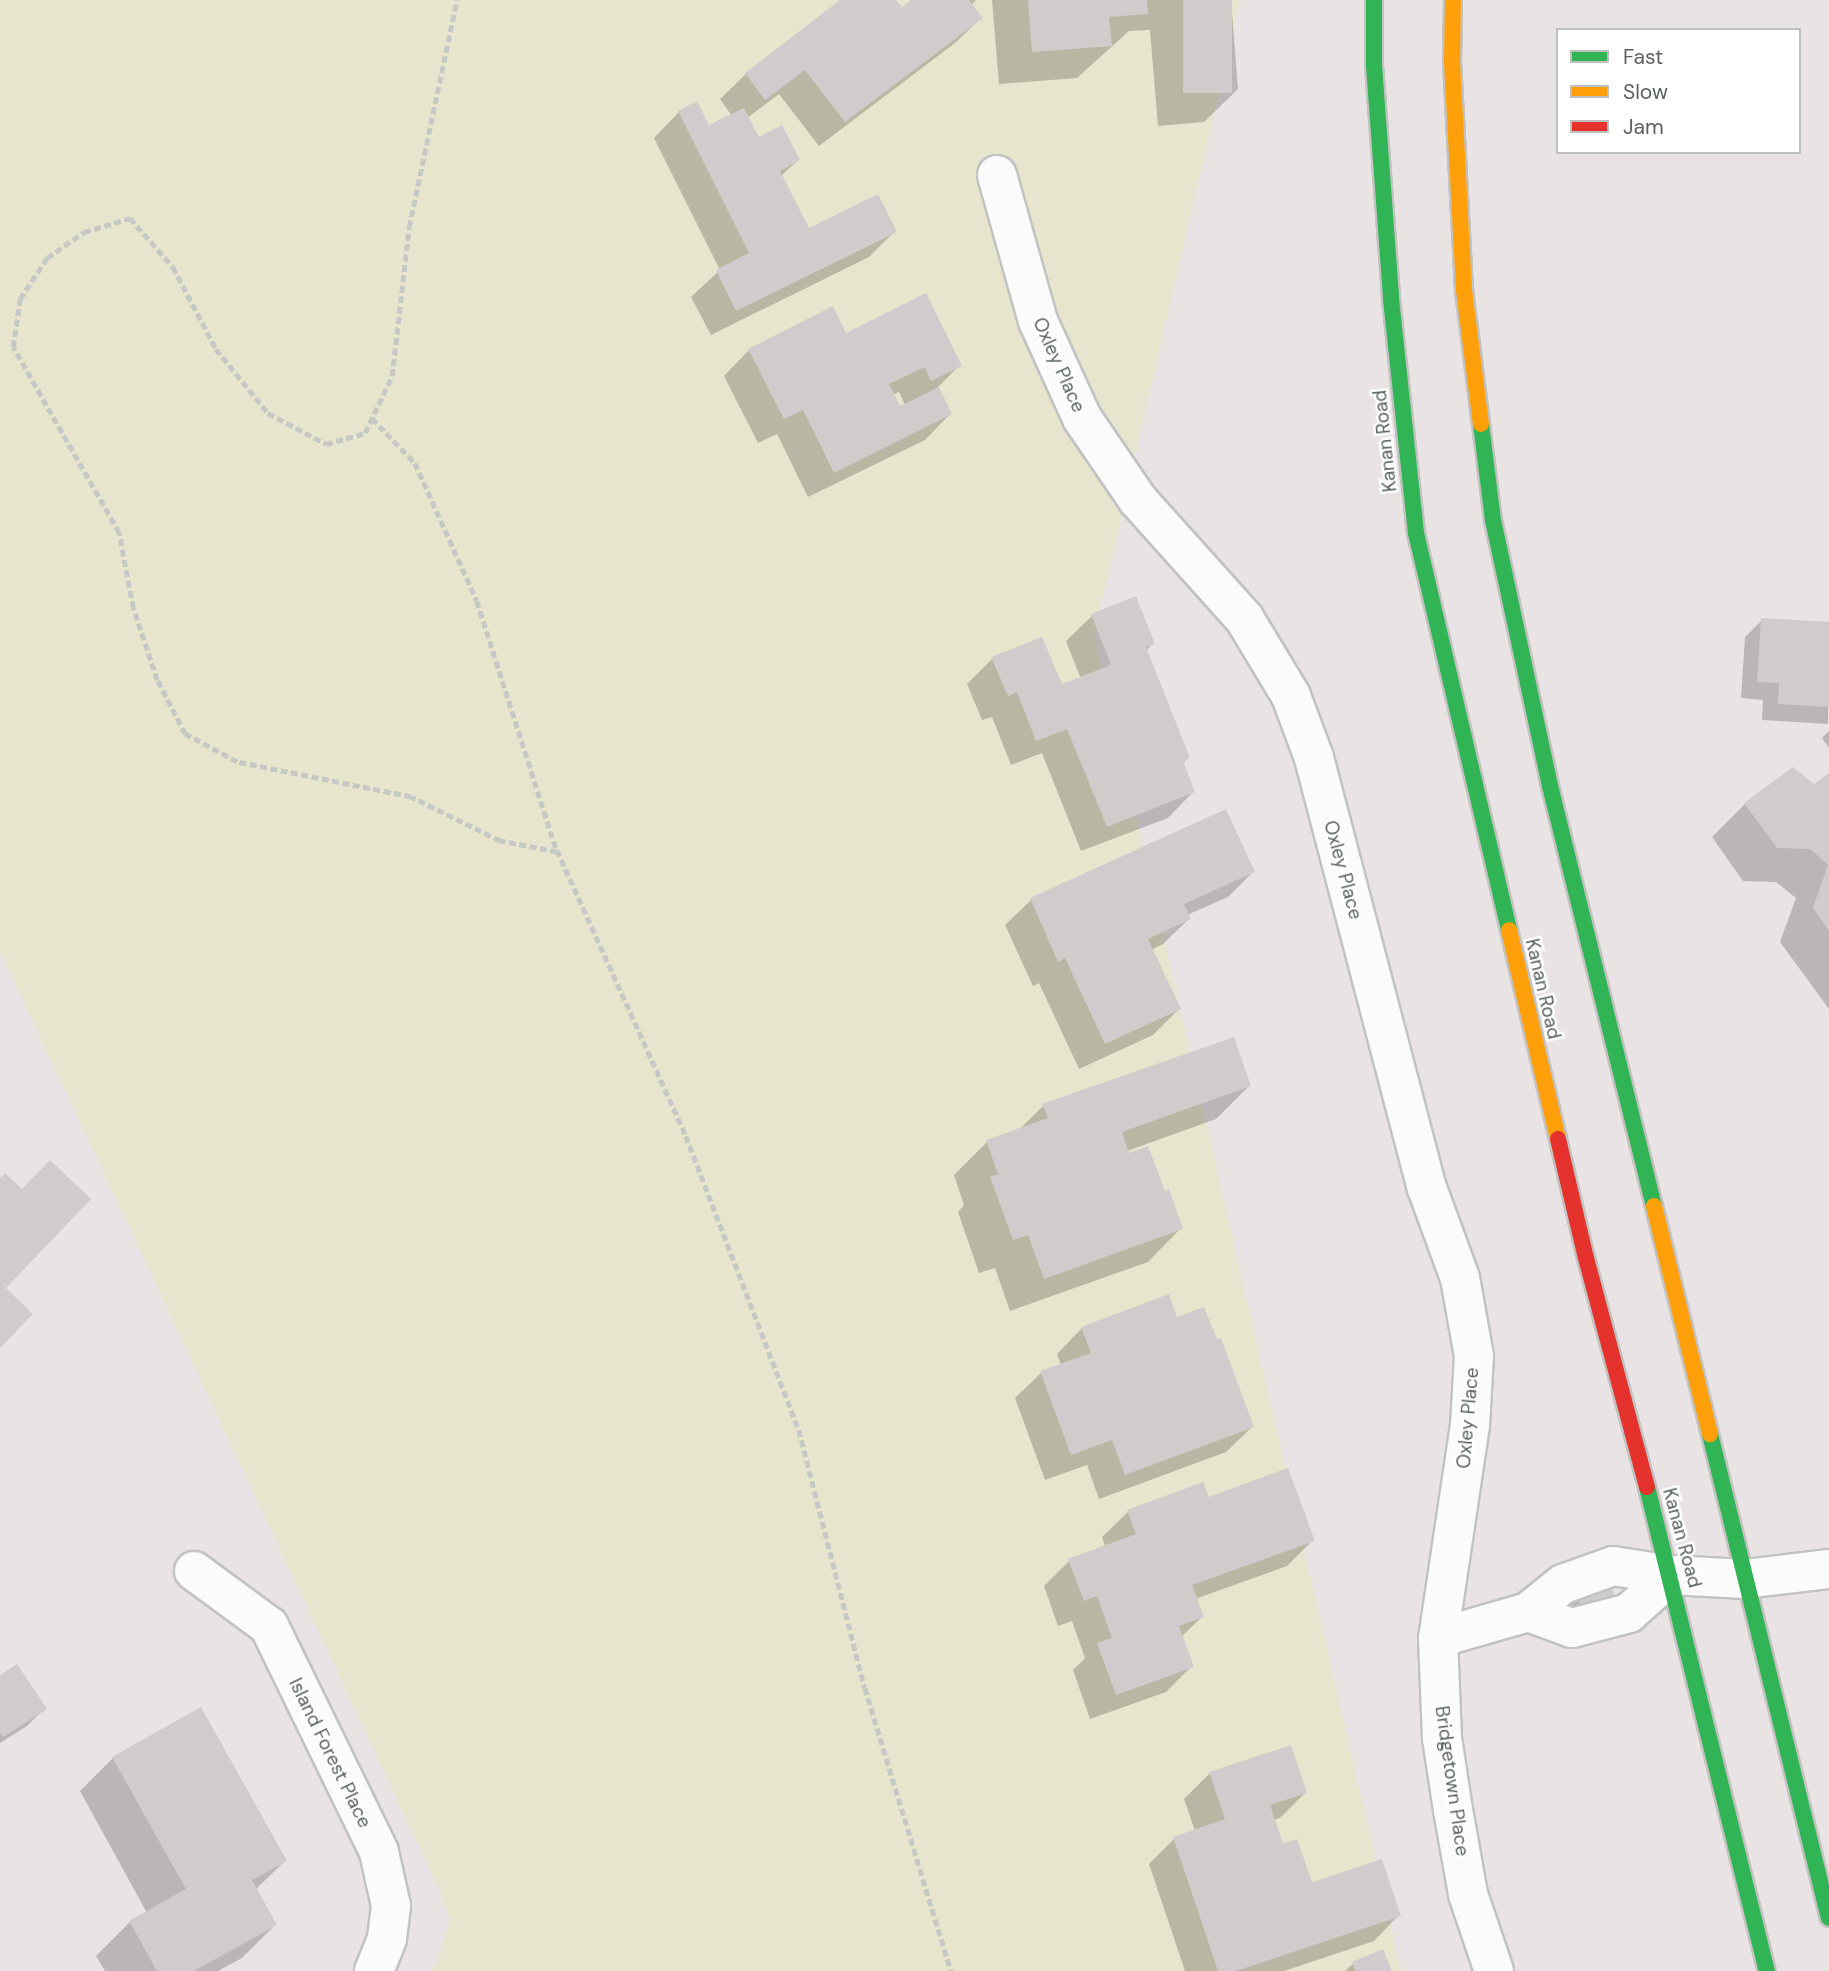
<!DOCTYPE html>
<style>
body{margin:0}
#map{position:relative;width:1829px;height:1971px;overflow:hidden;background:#eae3e4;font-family:"DM Sans",sans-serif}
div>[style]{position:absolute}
.green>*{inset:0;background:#e7e5cd}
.shadow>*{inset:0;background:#0003}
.building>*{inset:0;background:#d0cccc;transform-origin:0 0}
.path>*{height:4.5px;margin-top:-2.25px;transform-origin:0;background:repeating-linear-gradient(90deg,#c6c9c3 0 7px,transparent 0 10.5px)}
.roads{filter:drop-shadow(2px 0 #c2c2c1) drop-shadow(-2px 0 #c2c2c1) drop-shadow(0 2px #c2c2c1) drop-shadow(0 -2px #c2c2c1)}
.street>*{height:38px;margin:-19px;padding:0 19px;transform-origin:19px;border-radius:19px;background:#fcfbfb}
.fast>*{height:16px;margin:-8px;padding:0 8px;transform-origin:8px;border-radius:8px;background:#30b455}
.slow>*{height:16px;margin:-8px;padding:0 8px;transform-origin:8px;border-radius:8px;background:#ff9f0a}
.jam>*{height:16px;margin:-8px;padding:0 8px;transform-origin:8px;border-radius:8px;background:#e5322d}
span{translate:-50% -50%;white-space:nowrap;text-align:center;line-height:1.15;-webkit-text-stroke:5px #fff;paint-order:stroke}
.street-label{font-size:19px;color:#59625f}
.legend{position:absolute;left:1556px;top:28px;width:245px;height:126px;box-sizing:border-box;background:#fff;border:2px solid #bdc0bf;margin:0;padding:9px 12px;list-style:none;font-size:21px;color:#59625f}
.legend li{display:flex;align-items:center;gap:14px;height:35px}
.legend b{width:35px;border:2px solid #bdc0bf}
</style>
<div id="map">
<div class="green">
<i style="clip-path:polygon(0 0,1240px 0,1094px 635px,1401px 1971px,431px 1971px,436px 1965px,450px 1922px,441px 1893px,0 951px)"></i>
</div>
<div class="shadow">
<i style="clip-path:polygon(843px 0,894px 0,901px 10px,914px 0,976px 0,971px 5px,981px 18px,955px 43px,819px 146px,779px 94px,747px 118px,758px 139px,798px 160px,781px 176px,808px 230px,895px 231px,869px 257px,711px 335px,691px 297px,720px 270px,654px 138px,679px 112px,708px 127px,732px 116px,720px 99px,746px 74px)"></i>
<i style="clip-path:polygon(992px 0,1231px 0,1238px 89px,1204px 122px,1158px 126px,1150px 30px,1129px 31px,1077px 78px,999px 84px)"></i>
<i style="clip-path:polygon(evenodd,845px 335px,960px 365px,937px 388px,950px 414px,925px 440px,808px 497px,777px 434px,758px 443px,724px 376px,749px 350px,845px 335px,899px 392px,905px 405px,899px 409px,892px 395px,899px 392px)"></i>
<i style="clip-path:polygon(1092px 616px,1153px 643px,1146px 651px,1188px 758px,1182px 764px,1193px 792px,1168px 818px,1081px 851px,1042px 753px,1011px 765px,992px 717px,982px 720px,967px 684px,992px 659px,1061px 687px,1081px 679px,1066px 641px)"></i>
<i style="clip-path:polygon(1762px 620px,1829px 624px,1828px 724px,1762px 720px,1763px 700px,1741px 698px,1745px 637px)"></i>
<i style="clip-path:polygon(1829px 731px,1829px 748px,1822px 738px)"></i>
<i style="clip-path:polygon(1829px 775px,1829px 1009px,1780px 942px,1796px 898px,1776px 882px,1743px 881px,1712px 837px,1745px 804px,1814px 786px)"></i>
<i style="clip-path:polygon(1253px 872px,1228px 897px,1187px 915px,1189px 919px,1163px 944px,1151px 950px,1179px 1009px,1153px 1035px,1079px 1069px,1039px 983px,1033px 986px,1005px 925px,1031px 900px)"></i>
<i style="clip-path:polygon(1249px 1086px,1216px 1119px,1127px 1151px,1181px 1228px,1148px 1262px,1010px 1311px,995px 1268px,979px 1273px,958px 1212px,964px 1205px,954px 1175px,987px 1142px,1019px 1130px,1043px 1106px)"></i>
<i style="clip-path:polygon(1176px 1319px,1252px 1427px,1226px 1452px,1099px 1499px,1087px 1465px,1045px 1480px,1015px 1398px,1041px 1373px,1061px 1365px,1057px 1354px,1082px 1328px)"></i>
<i style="clip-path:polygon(1202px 1484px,1208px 1499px,1313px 1540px,1287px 1566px,1195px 1599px,1202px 1617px,1181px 1637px,1192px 1666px,1166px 1692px,1090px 1719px,1073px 1670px,1085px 1658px,1072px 1621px,1058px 1626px,1044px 1586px,1069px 1561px,1105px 1546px,1102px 1537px,1128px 1512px)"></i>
<i style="clip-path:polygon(1609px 1583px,1572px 1615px,1569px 1601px)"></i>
<i style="clip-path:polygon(0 1677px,44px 1709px,27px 1726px,0 1743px)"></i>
<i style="clip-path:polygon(113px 1758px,285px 1861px,256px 1889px,275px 1925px,242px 1958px,218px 1971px,105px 1971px,96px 1956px,130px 1922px,147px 1913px,80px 1791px)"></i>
<i style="clip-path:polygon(1210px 1773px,1305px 1793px,1280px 1818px,1274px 1820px,1282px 1845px,1310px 1885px,1399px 1915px,1374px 1941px,1284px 1971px,1185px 1971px,1149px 1864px,1174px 1839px,1195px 1831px,1184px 1799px)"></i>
<i style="clip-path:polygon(1382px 1952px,1390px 1971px,1345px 1971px,1353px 1964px)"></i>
</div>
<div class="building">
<i style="clip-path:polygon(840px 0,896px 0,902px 7px,911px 0,969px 0,983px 18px,845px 122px,805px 70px,765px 100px,745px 73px)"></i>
<i style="clip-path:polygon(1028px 0,1147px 0,1148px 14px,1109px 17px,1112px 46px,1032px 52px)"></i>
<i style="left:1183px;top:0;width:49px;height:93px"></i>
<i style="clip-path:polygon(697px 101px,709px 125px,744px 108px,759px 137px,782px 125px,800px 160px,780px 171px,809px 228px,878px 194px,897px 232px,736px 311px,716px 270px,749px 253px,678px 111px)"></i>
<i style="clip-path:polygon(926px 293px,962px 366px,931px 381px,925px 367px,889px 384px,900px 406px,939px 387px,952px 414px,834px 473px,803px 410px,784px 419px,748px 349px,833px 306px,846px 333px)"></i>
<i style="clip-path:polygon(1136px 596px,1155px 644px,1146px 647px,1190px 758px,1183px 761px,1195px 792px,1107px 827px,1067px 729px,1036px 741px,1017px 692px,1008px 696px,991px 657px,1042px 637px,1062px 684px,1111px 665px,1091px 614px)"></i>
<i style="clip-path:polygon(1761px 618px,1829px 622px,1829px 707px,1778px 704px,1779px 683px,1757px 682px)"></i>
<i style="clip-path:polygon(1793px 767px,1814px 784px,1829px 773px,1829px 931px,1813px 908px,1828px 865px,1810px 849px,1777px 848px,1744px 803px)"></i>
<i style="clip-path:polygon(1226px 809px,1255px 872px,1184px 904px,1191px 919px,1148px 939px,1181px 1009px,1105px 1044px,1065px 958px,1058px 962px,1030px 898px)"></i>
<i style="clip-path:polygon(1234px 1037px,1251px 1086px,1122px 1132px,1129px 1153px,1148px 1146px,1165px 1191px,1169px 1189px,1183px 1229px,1044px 1279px,1028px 1235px,1013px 1240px,990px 1177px,998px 1174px,986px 1140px,1048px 1118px,1042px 1104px)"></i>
<i style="clip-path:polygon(50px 1160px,91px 1199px,6px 1288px,33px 1314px,0 1348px,0 1178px,5px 1173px,22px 1189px)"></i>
<i style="clip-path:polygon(1169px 1294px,1177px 1317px,1204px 1307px,1217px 1339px,1221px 1338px,1254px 1427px,1125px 1475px,1112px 1440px,1071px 1455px,1040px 1371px,1091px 1353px,1081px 1327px)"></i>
<i style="clip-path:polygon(1288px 1468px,1315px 1541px,1192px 1585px,1204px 1617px,1179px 1626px,1194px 1667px,1116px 1695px,1097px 1643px,1112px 1638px,1097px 1596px,1084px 1601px,1068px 1559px,1136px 1534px,1127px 1510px,1203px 1482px,1209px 1497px)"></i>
<i style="left:1610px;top:1581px;width:18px;height:35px;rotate:74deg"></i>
<i style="clip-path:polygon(17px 1664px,47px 1709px,3px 1737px,0 1732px,0 1675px)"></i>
<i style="clip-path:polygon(201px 1707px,287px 1861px,252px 1880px,277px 1925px,194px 1971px,157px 1971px,129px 1921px,186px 1889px,112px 1757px)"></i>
<i style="clip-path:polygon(1291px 1745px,1307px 1793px,1270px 1805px,1283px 1843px,1297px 1839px,1312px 1882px,1382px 1859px,1401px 1916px,1236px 1971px,1218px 1971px,1173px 1837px,1225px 1819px,1209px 1772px)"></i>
<i style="clip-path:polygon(1383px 1949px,1392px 1971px,1355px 1971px,1352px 1962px)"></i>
</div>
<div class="path">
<i style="left:372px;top:418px;width:62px;rotate:46.3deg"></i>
<i style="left:415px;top:463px;width:151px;rotate:65.8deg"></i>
<i style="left:477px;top:601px;width:263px;rotate:72.3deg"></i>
<i style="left:557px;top:852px;width:58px;rotate:-169.1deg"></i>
<i style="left:500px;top:841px;width:99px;rotate:-153.7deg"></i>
<i style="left:411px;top:797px;width:177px;rotate:-168.6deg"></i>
<i style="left:237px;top:762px;width:59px;rotate:-151.7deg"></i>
<i style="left:185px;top:734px;width:61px;rotate:-117.4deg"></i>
<i style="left:157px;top:680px;width:76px;rotate:-108.4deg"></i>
<i style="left:133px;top:608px;width:76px;rotate:-100.6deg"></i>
<i style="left:119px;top:533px;width:214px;rotate:-119.7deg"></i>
<i style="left:13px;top:347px;width:49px;rotate:-81.7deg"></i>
<i style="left:20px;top:299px;width:49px;rotate:-56.6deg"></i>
<i style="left:47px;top:258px;width:45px;rotate:-35.1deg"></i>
<i style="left:84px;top:232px;width:48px;rotate:-16.9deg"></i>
<i style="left:130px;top:218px;width:65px;rotate:48.7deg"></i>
<i style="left:173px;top:267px;width:93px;rotate:62.3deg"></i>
<i style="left:216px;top:349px;width:82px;rotate:50.9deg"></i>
<i style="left:268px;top:413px;width:66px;rotate:28.1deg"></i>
<i style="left:326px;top:444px;width:41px;rotate:-15.8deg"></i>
<i style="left:365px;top:433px;width:63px;rotate:-64.7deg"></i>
<i style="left:392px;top:376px;width:150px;rotate:-83.5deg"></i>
<i style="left:409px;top:227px;width:232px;rotate:-78.1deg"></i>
<i style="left:557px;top:850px;width:314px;rotate:65.7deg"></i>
<i style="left:686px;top:1136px;width:315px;rotate:69deg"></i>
<i style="left:799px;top:1430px;width:266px;rotate:75.7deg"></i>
<i style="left:865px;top:1688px;width:296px;rotate:73.1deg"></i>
</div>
<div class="roads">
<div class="street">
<i style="left:997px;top:175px;width:152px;rotate:74.3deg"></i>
<i style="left:1038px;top:321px;width:107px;rotate:65.6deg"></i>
<i style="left:1082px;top:418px;width:99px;rotate:55.7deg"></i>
<i style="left:1138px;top:500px;width:159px;rotate:48.1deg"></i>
<i style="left:1244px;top:618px;width:91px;rotate:58.9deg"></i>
<i style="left:1291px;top:696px;width:66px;rotate:69.6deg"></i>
<i style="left:1314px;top:758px;width:445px;rotate:75.3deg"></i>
<i style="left:1427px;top:1188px;width:96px;rotate:69.9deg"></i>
<i style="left:1460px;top:1278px;width:79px;rotate:79.8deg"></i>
<i style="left:1474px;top:1356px;width:69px;rotate:93.3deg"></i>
<i style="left:1470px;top:1425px;width:215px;rotate:98.5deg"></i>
<i style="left:194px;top:1571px;width:93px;rotate:36.3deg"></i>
<i style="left:269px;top:1626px;width:251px;rotate:64deg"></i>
<i style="left:379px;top:1852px;width:55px;rotate:77.5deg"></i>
<i style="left:391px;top:1906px;width:33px;rotate:97deg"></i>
<i style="left:387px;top:1939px;width:35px;rotate:112deg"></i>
<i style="left:1528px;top:1612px;width:47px;rotate:20deg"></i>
<i style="left:1572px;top:1628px;width:59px;rotate:-14.7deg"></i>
<i style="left:1629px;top:1613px;width:57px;rotate:-42.1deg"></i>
<i style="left:1494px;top:1971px;width:81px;rotate:-108.7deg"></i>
<i style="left:1468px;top:1894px;width:85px;rotate:-100.1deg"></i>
<i style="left:1453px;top:1810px;width:73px;rotate:-98.7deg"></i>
<i style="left:1442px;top:1738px;width:100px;rotate:-92.3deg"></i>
<i style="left:1438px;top:1638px;width:94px;rotate:-16.1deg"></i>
<i style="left:1528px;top:1612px;width:45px;rotate:-38.7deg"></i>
<i style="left:1563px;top:1584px;width:53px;rotate:-19.8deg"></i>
<i style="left:1613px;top:1566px;width:59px;rotate:8.8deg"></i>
<i style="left:1671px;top:1575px;width:74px;rotate:3.1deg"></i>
<i style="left:1745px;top:1579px;width:85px;rotate:-6.8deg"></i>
</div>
<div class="fast">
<i style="left:1374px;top:0;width:65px;rotate:90deg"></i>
<i style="left:1374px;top:65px;width:235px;rotate:85.8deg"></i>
<i style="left:1391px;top:299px;width:235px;rotate:83.9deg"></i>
<i style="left:1416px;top:533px;width:408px;rotate:76.8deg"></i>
<i style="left:1481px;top:424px;width:97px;rotate:82.9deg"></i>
<i style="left:1493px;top:520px;width:272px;rotate:77.9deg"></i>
<i style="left:1550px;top:786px;width:433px;rotate:76.1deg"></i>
<i style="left:1710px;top:1434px;width:498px;rotate:76.2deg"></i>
<i style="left:1647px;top:1487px;width:499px;rotate:76.1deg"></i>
</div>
<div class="slow">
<i style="left:1453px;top:0;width:61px;rotate:90.9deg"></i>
<i style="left:1452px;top:61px;width:229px;rotate:87deg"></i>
<i style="left:1464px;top:290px;width:135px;rotate:82.8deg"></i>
<i style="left:1509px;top:930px;width:215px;rotate:76.8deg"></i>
<i style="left:1654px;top:1206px;width:235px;rotate:76.2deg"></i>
</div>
<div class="jam">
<i style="left:1558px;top:1139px;width:122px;rotate:76.8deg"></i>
<i style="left:1586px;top:1258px;width:237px;rotate:75.1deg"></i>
</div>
</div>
<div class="street-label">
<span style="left:1059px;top:365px;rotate:66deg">Oxley Place</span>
<span style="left:1385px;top:441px;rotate:-96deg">Kanan Road</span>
<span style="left:1343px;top:870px;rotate:75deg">Oxley Place</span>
<span style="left:1543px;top:989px;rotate:77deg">Kanan Road</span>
<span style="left:1468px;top:1418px;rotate:-85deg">Oxley Place</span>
<span style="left:1682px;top:1538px;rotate:75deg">Kanan Road</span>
<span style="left:330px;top:1753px;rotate:64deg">Island Forest Place</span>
<span style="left:1452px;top:1781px;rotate:82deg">Bridgetown Place</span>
</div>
<ul class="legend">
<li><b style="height:9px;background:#30b455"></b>Fast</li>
<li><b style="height:9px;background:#ff9f0a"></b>Slow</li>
<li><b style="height:9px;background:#e5322d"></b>Jam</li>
</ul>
</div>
